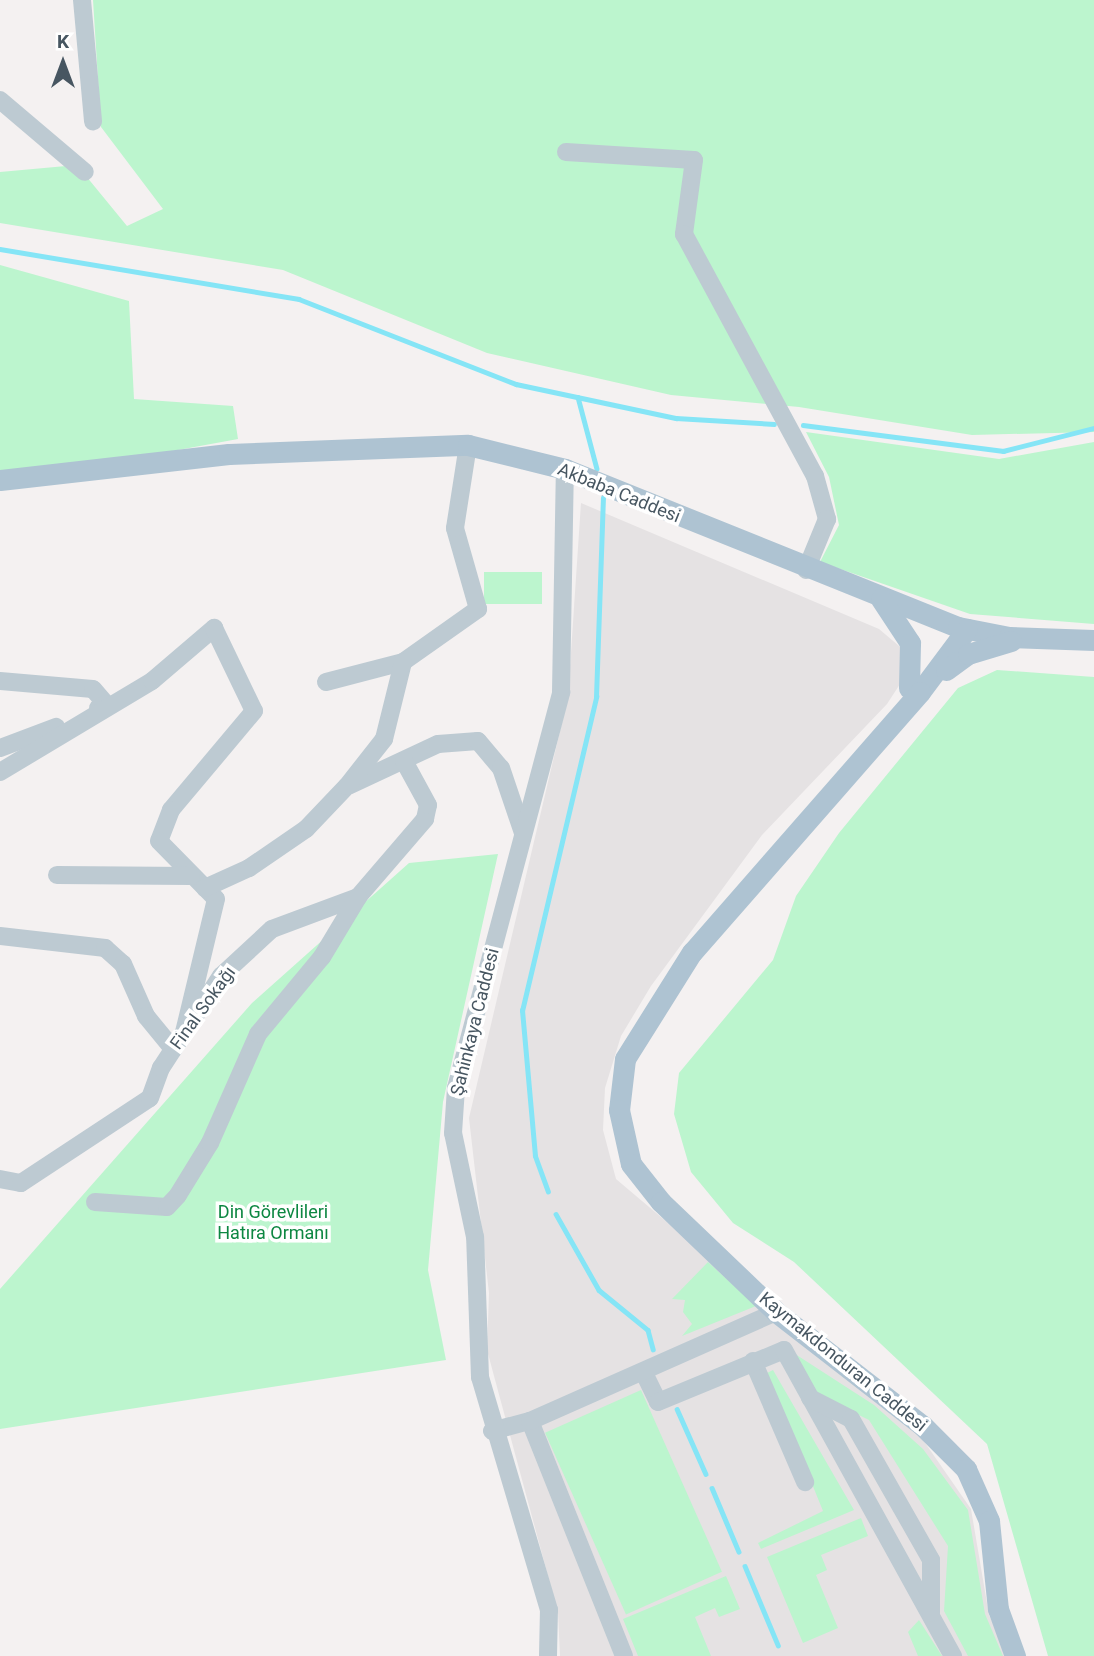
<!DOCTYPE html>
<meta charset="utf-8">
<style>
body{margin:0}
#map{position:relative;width:1094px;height:1656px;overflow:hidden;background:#f4f1f1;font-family:Roboto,sans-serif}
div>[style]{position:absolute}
.education>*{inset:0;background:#e5e2e3}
.green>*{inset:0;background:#bcf5ce;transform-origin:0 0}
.stream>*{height:4.5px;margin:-2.25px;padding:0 2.25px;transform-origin:2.25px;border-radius:2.25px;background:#85e5f6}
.minor>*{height:18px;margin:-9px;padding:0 9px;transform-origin:9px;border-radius:9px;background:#bdcad2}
.major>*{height:21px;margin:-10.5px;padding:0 10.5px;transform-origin:10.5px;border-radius:10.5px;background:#aec3d2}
span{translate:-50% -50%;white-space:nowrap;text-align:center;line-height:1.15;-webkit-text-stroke:7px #fff;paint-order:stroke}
.street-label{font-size:18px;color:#475661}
.park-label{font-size:18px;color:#0d8742}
.north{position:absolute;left:28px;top:28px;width:70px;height:70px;-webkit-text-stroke:5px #fff;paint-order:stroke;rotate:0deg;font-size:19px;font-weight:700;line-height:28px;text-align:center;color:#475661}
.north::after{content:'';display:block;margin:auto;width:24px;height:32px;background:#475661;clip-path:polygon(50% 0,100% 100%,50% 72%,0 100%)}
</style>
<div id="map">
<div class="education">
<i style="clip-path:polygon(581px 503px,879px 629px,905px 651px,902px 681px,887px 704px,762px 835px,651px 986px,621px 1036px,605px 1088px,603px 1130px,616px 1179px,921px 1437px,971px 1509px,989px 1615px,1008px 1656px,560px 1656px,558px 1613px,487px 1350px,489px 1293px,469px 1118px,568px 697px)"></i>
</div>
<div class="green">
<i style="clip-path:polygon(93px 0,1094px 0,1094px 432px,972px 435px,799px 407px,671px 395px,487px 353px,283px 270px,0 223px,0 172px,77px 165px,127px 226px,163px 209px,101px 127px)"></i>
<i style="clip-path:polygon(0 265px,129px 301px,134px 399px,233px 406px,238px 439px,102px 464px,0 472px)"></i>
<i style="clip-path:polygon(806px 432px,999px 459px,1094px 442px,1094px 624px,970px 614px,820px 562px,839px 525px,829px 477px)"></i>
<i style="left:484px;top:572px;width:58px;height:32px"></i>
<i style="clip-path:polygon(997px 670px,1094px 677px,1094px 1656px,1048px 1656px,987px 1444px,794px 1262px,733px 1223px,691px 1172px,674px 1114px,679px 1073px,773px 960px,796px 896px,839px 833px,958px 688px)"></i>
<i style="clip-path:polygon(498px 854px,443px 1102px,428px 1270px,446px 1360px,0 1429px,0 1289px,252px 1003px,409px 863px)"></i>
<i style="clip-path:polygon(708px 1262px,756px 1306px,682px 1336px,692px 1324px,683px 1312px,685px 1300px,672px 1299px)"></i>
<i style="clip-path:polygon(792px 1352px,874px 1405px,923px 1449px,968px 1510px,985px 1614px,1003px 1656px,968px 1656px,944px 1611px,948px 1546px,869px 1420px,812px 1392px)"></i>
<i style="clip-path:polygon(773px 1370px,854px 1510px,761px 1549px,758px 1543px,823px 1511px,767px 1373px)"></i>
<i style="left:641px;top:1390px;width:199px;height:105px;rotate:66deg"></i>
<i style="clip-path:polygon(861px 1518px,868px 1536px,821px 1555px,827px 1570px,816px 1575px,838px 1628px,803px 1643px,767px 1557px)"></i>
<i style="clip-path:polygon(726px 1576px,740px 1609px,719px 1617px,715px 1608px,695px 1617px,711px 1656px,638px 1656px,623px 1619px)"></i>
<i style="clip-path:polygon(919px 1620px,942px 1656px,918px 1656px,908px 1632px)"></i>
</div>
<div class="stream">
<i style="left:0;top:249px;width:303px;rotate:9.5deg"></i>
<i style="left:299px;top:299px;width:233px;rotate:21.4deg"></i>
<i style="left:516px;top:384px;width:164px;rotate:12deg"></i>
<i style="left:676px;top:418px;width:98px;rotate:3.5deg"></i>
<i style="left:578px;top:397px;width:74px;rotate:75.2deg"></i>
<i style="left:803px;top:425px;width:202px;rotate:7.4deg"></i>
<i style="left:1003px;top:451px;width:94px;rotate:-14.2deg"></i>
<i style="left:548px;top:1192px;width:38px;rotate:-110deg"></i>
<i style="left:535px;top:1156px;width:146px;rotate:-95.1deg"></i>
<i style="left:522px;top:1011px;width:323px;rotate:-76.7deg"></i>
<i style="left:596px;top:697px;width:199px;rotate:-88deg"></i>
<i style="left:556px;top:1214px;width:87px;rotate:60.5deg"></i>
<i style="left:599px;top:1290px;width:63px;rotate:39.2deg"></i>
<i style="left:648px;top:1330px;width:20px;rotate:75deg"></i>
<i style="left:677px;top:1409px;width:71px;rotate:66deg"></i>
<i style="left:712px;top:1488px;width:69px;rotate:67.1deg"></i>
<i style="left:745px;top:1566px;width:86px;rotate:67.3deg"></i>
</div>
<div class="minor">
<i style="left:82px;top:0;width:122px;rotate:84.8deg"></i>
<i style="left:0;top:100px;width:111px;rotate:40.3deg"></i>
<i style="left:566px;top:152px;width:128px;rotate:3.6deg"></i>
<i style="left:694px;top:160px;width:75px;rotate:97.7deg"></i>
<i style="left:684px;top:234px;width:275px;rotate:61.6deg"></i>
<i style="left:815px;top:476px;width:45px;rotate:74.4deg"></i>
<i style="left:827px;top:519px;width:55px;rotate:112.4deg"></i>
<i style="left:0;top:681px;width:93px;rotate:4.9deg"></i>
<i style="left:93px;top:689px;width:20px;rotate:49deg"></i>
<i style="left:106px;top:704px;width:9px;rotate:153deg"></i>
<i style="left:326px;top:682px;width:80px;rotate:-14.6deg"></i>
<i style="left:403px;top:662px;width:92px;rotate:-35.2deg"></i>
<i style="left:478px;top:609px;width:84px;rotate:-105.9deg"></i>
<i style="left:455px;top:528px;width:84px;rotate:-81.1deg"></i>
<i style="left:0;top:748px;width:60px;rotate:-20.6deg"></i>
<i style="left:0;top:772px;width:177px;rotate:-30.9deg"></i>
<i style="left:152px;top:681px;width:82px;rotate:-40.5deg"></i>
<i style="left:214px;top:628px;width:92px;rotate:64.3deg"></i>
<i style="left:254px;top:711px;width:129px;rotate:130deg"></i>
<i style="left:171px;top:810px;width:33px;rotate:111deg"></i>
<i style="left:159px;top:841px;width:81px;rotate:45.5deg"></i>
<i style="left:216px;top:899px;width:137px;rotate:103.5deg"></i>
<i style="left:350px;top:785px;width:97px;rotate:-25deg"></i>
<i style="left:438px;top:744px;width:40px;rotate:-4.3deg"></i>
<i style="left:478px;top:741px;width:35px;rotate:50deg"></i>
<i style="left:501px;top:768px;width:69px;rotate:71.3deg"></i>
<i style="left:57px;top:875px;width:134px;rotate:0.4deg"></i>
<i style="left:205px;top:888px;width:48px;rotate:-24.4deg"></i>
<i style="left:249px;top:868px;width:69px;rotate:-34.4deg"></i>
<i style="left:306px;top:829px;width:59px;rotate:-46.4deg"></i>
<i style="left:347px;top:786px;width:60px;rotate:-51.8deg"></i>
<i style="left:384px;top:739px;width:79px;rotate:-76.1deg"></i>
<i style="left:0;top:936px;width:106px;rotate:6.5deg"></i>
<i style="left:105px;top:948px;width:24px;rotate:42deg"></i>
<i style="left:123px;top:964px;width:57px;rotate:66.1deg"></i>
<i style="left:146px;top:1016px;width:43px;rotate:50.7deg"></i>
<i style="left:0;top:1179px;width:21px;rotate:11deg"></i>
<i style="left:21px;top:1183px;width:154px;rotate:-33.4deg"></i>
<i style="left:150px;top:1098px;width:32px;rotate:-70deg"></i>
<i style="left:161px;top:1068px;width:110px;rotate:-56.9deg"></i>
<i style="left:221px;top:976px;width:69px;rotate:-42.7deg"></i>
<i style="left:272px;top:929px;width:92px;rotate:-20.4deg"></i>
<i style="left:358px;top:897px;width:103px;rotate:-49.3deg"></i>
<i style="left:425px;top:819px;width:14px;rotate:-78deg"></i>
<i style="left:428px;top:805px;width:50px;rotate:-118.6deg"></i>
<i style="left:95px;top:1202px;width:72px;rotate:4deg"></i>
<i style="left:167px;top:1207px;width:16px;rotate:-47deg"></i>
<i style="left:178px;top:1195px;width:61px;rotate:-58.4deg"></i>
<i style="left:210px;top:1143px;width:119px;rotate:-66.2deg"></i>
<i style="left:258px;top:1034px;width:100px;rotate:-50.3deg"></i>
<i style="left:322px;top:957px;width:70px;rotate:-59deg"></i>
<i style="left:753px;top:1361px;width:132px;rotate:66.7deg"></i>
<i style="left:644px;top:1373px;width:32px;rotate:64deg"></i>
<i style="left:658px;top:1402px;width:136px;rotate:-22.4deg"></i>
<i style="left:784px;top:1350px;width:350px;rotate:61.1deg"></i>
<i style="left:810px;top:1398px;width:46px;rotate:27.1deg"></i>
<i style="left:851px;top:1419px;width:162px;rotate:60.4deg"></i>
<i style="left:931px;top:1560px;width:53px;rotate:90deg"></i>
<i style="left:530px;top:1421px;width:253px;rotate:68.2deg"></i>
<i style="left:492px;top:1431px;width:39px;rotate:-15deg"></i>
<i style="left:530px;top:1421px;width:269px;rotate:-23.9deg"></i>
<i style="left:548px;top:1656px;width:46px;rotate:-88.8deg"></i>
<i style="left:549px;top:1610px;width:243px;rotate:-106.5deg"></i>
<i style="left:480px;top:1377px;width:140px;rotate:-92deg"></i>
<i style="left:475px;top:1237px;width:106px;rotate:-101.9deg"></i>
<i style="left:453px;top:1133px;width:45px;rotate:-86.2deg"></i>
<i style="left:456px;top:1088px;width:410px;rotate:-75.1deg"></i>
<i style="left:561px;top:692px;width:223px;rotate:-89deg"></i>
</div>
<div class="major">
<i style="left:0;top:480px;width:230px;rotate:-6.5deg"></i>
<i style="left:229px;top:454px;width:239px;rotate:-2.2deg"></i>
<i style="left:468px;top:445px;width:100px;rotate:13.9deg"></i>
<i style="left:565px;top:469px;width:424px;rotate:21.9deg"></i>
<i style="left:958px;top:627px;width:52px;rotate:11.1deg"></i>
<i style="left:1009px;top:637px;width:85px;rotate:2deg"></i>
<i style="left:881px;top:599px;width:53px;rotate:56.6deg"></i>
<i style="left:910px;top:643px;width:45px;rotate:91.3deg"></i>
<i style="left:967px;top:629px;width:79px;rotate:126.7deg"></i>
<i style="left:920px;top:692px;width:346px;rotate:131.2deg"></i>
<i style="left:692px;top:952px;width:126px;rotate:122.1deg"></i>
<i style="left:625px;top:1059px;width:51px;rotate:96.7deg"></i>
<i style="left:619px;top:1110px;width:55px;rotate:77.5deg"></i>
<i style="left:631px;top:1164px;width:48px;rotate:51.7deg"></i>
<i style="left:661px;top:1202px;width:159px;rotate:43.7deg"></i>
<i style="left:776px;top:1312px;width:186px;rotate:37.8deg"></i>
<i style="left:923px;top:1426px;width:61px;rotate:45deg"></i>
<i style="left:966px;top:1469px;width:57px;rotate:66.1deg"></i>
<i style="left:989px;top:1521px;width:88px;rotate:84.2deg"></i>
<i style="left:998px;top:1609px;width:50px;rotate:70.1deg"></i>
<i style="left:946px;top:670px;width:27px;rotate:-36deg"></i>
<i style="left:968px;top:654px;width:45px;rotate:-16.8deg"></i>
</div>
<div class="street-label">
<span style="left:619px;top:493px;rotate:22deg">Akbaba Caddesi</span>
<span style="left:203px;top:1008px;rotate:-54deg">Final Sokağı</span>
<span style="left:475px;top:1022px;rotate:-76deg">Şahinkaya Caddesi</span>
<span style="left:843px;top:1362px;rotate:39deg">Kaymakdonduran Caddesi</span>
</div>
<div class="park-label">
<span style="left:273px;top:1223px">Din Görevlileri<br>Hatıra Ormanı</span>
</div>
<div class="north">K</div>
</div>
